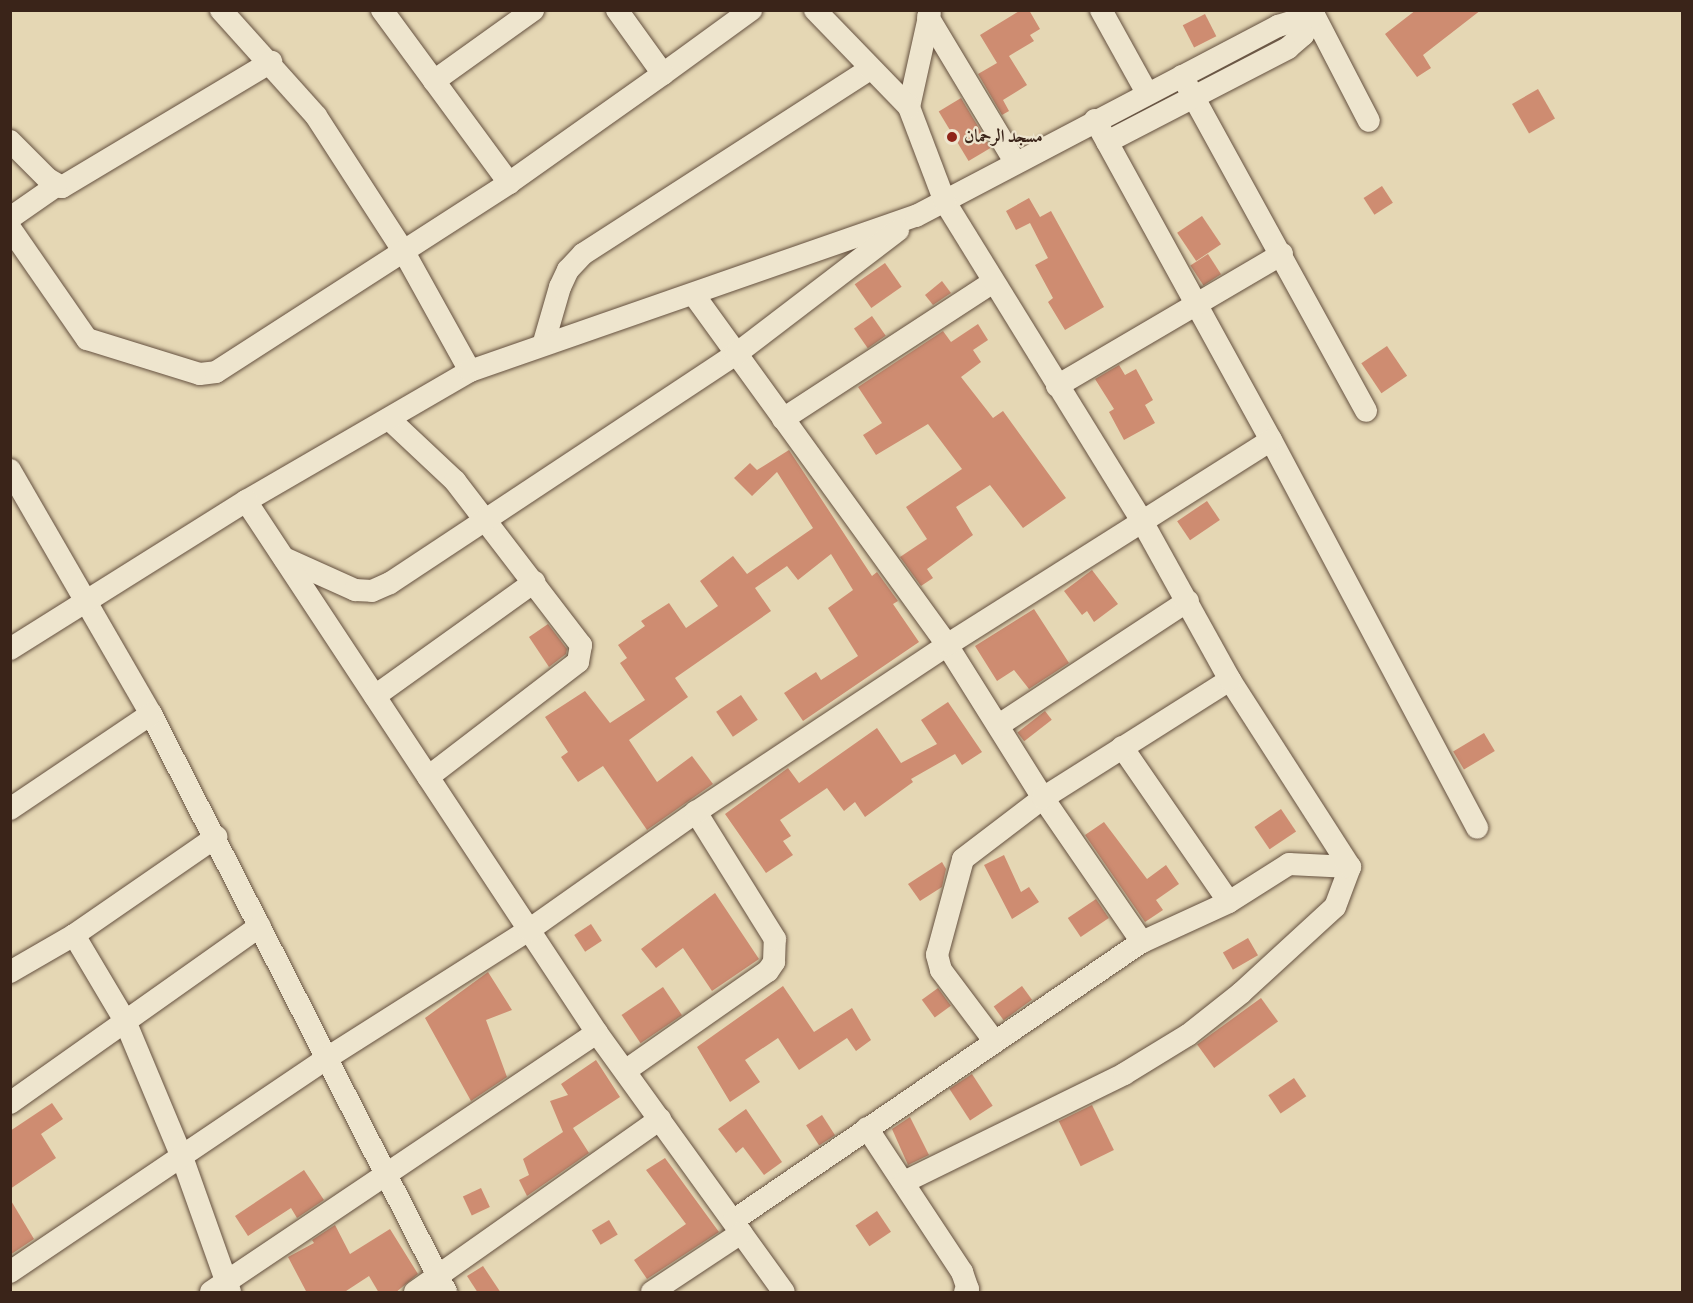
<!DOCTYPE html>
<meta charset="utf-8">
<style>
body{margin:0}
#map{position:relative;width:1693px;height:1303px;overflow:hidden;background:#e5d7b4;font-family:"Libre Bodoni",Amiri,serif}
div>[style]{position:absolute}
.building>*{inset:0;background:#ce8c71;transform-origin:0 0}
.roads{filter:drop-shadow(0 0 2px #655140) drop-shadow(0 0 2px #655140)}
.minor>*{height:22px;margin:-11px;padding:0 11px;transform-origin:11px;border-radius:11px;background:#eee5ce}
.dots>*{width:16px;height:16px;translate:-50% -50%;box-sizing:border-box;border:3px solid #eee5ce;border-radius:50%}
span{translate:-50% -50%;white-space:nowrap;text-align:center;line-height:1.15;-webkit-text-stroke:4.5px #eee5ce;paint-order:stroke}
.poi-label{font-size:18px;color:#3a2419;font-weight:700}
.left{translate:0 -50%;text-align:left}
.frame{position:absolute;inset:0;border:12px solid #3a2419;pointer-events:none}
</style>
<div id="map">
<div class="building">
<div style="clip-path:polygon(1021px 10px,1029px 10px,1040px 29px,1030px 35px,1034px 41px,1009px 56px,1027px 85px,1003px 100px,1009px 111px,1002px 115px,978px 74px,997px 63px,980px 35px)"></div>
<div style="clip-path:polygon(1416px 10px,1481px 10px,1423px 55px,1431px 68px,1417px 77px,1385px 34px)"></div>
<div style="left:1205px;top:14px;width:25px;height:25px;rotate:63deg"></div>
<div style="left:1538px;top:89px;width:34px;height:30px;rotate:60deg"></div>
<div style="left:961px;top:98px;width:58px;height:26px;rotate:59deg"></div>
<div style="left:1382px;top:186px;width:20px;height:22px;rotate:57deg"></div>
<div style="clip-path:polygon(1029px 198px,1040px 217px,1051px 211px,1104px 307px,1065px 330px,1048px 302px,1053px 298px,1035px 265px,1048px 258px,1030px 223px,1016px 230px,1006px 211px)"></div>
<div style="left:1202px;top:216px;width:34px;height:30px;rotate:56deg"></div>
<div style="left:1208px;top:254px;width:24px;height:21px;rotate:57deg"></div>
<div style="left:885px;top:263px;width:29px;height:37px;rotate:55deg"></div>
<div style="clip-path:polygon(942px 281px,951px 293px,933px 305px,925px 295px)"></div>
<div style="left:872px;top:316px;width:24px;height:22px;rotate:55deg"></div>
<div style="clip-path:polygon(978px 324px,988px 340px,973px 350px,981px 362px,961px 377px,993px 418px,1003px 411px,1066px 498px,1023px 528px,990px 485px,956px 507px,973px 535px,927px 569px,933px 578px,921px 586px,900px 557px,927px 539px,906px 507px,962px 469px,928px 424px,876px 455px,863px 435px,882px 423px,858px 387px,943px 331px,951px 342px)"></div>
<div style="left:1387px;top:346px;width:36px;height:31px;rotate:56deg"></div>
<div style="clip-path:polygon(1119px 365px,1125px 375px,1136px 369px,1153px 400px,1145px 405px,1155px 423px,1124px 440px,1109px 412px,1114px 409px,1095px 379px)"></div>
<div style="clip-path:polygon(789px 450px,872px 576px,877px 572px,898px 601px,893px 604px,919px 642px,803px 721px,784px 693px,816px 672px,821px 680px,858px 656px,828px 608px,853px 590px,831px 554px,798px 580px,787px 566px,755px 588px,771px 611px,675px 678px,688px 697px,629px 740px,657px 782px,692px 756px,713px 784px,647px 830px,603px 766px,578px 782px,561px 757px,568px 752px,545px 717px,585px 691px,610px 723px,645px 700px,620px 663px,627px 658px,618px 645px,645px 626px,641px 621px,669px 603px,686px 628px,718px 606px,700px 581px,733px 556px,747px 574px,813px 528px,777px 472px,752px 496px,734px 478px,750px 463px,757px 470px)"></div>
<div style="left:1207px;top:501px;width:23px;height:36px;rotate:56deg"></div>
<div style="clip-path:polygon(1092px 570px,1118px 604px,1094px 622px,1087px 611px,1082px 615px,1064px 591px)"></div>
<div style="clip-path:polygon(1034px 609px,1069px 663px,1029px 689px,1014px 670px,997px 681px,975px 646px)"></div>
<div style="clip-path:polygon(548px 624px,567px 649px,566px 654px,549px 667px,529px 637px)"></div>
<div style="left:741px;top:695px;width:30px;height:30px;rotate:56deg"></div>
<div style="clip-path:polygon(948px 702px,982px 752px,962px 765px,955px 754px,911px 779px,913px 782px,865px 817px,855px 802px,844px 811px,827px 788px,780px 820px,791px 836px,783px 841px,793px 855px,766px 873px,725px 814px,788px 768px,799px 783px,877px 728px,901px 763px,937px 744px,921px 720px)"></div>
<div style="left:1045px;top:711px;width:11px;height:35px;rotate:52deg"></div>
<div style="left:1484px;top:733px;width:21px;height:36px;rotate:59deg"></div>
<div style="left:1281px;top:809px;width:27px;height:32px;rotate:56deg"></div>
<div style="clip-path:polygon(1104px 822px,1147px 879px,1166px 865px,1179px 884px,1156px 900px,1163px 910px,1145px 922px,1085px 835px)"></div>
<div style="clip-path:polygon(1004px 855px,1021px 892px,1029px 887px,1039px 902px,1012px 919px,984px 865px)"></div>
<div style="clip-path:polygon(942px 862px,946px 869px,942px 887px,920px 901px,908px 884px)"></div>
<div style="clip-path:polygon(715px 893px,759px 959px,712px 991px,683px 948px,656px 968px,641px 949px)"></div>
<div style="left:1096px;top:899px;width:23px;height:34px;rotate:56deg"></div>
<div style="left:591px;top:924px;width:20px;height:20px;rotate:57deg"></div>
<div style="left:1248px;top:938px;width:20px;height:29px;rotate:60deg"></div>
<div style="clip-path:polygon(488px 972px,512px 1010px,486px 1020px,507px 1077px,471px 1101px,425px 1018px)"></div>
<div style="clip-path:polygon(783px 986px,814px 1032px,852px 1008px,871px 1040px,856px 1051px,847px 1038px,799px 1070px,778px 1038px,745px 1060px,760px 1082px,730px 1102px,697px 1047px)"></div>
<div style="left:1022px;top:986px;width:17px;height:35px;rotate:54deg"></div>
<div style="left:663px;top:987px;width:34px;height:50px;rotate:56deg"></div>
<div style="left:938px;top:988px;width:22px;height:20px;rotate:54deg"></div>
<div style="left:1261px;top:998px;width:29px;height:79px;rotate:54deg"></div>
<div style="clip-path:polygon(596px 1060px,620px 1097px,573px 1128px,589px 1153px,527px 1196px,519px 1180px,529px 1175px,523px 1159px,563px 1132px,550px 1101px,568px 1095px,561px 1084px)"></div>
<div style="left:972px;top:1074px;width:38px;height:27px;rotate:57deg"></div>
<div style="left:1294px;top:1078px;width:22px;height:31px;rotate:56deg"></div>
<div style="clip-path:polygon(52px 1103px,63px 1119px,41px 1134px,56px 1158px,10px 1189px,10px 1131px)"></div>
<div style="left:1092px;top:1105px;width:50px;height:37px;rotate:64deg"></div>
<div style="clip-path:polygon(746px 1109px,782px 1162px,764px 1175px,743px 1147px,736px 1153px,718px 1129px)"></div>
<div style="left:822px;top:1115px;width:24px;height:19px;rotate:57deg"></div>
<div style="clip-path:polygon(910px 1117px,929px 1155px,908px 1165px,892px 1129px)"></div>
<div style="clip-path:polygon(665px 1158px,719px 1232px,647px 1279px,634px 1260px,686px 1224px,646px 1170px)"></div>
<div style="clip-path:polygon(304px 1170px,324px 1200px,297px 1218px,291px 1208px,248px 1236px,235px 1216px)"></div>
<div style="left:481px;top:1188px;width:21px;height:20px;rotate:65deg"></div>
<div style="clip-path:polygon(10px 1199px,34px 1239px,10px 1255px)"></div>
<div style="left:877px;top:1211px;width:25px;height:26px;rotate:56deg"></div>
<div style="left:609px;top:1220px;width:17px;height:20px;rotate:59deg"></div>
<div style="clip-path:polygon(335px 1225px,350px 1254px,390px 1229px,418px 1274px,395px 1293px,379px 1293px,369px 1276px,343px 1293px,307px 1293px,288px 1257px,314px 1243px,312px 1240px)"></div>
<div style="clip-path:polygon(483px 1266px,501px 1293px,478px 1293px,467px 1276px)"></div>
</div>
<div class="roads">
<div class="minor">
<div style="left:221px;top:10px;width:142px;rotate:48.1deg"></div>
<div style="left:316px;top:116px;width:162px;rotate:57.1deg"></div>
<div style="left:404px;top:252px;width:136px;rotate:61deg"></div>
<div style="left:382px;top:10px;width:215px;rotate:53.7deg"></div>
<div style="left:1101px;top:10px;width:95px;rotate:61deg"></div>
<div style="left:1314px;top:15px;width:119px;rotate:62.6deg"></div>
<div style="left:928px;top:17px;width:169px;rotate:59deg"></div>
<div style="left:663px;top:74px;width:109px;rotate:-36deg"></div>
<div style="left:1182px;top:76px;width:382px;rotate:61.2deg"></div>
<div style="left:434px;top:81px;width:122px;rotate:-35.6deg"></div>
<div style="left:909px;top:107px;width:97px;rotate:-77.5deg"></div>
<div style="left:1095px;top:120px;width:365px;rotate:61.2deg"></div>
<div style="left:1271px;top:440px;width:439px;rotate:62deg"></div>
<div style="left:10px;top:141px;width:54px;rotate:45deg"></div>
<div style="left:48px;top:179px;width:16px;rotate:30deg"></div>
<div style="left:62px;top:187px;width:244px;rotate:-30.9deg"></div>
<div style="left:1107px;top:142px;width:204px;rotate:-27.4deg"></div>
<div style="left:1288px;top:48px;width:20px;rotate:-41deg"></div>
<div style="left:1303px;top:35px;width:23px;rotate:-61deg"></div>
<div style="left:10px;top:218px;width:56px;rotate:-34.8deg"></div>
<div style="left:10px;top:228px;width:135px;rotate:55.3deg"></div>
<div style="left:87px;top:339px;width:118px;rotate:17.2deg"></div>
<div style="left:200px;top:374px;width:16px;rotate:-7deg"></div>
<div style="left:216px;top:372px;width:349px;rotate:-32.8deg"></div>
<div style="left:509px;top:183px;width:189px;rotate:-35.3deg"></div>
<div style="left:663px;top:74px;width:79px;rotate:-125.7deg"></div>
<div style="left:694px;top:295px;width:432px;rotate:54.1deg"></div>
<div style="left:947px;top:645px;width:181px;rotate:57.9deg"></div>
<div style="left:1043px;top:798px;width:175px;rotate:55.5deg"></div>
<div style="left:544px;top:342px;width:57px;rotate:-73.8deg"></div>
<div style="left:560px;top:287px;width:19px;rotate:-65deg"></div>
<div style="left:568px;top:270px;width:22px;rotate:-47deg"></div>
<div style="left:583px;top:254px;width:341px;rotate:-32.8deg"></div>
<div style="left:1057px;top:386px;width:261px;rotate:-30.4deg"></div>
<div style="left:389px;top:419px;width:91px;rotate:43.2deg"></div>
<div style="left:455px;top:481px;width:207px;rotate:52.5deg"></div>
<div style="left:581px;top:645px;width:17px;rotate:100deg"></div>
<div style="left:578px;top:662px;width:189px;rotate:142.5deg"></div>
<div style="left:783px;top:419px;width:249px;rotate:-33.1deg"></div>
<div style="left:10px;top:470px;width:282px;rotate:60deg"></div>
<div style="left:151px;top:714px;width:649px;rotate:62.96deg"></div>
<div style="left:246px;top:501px;width:259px;rotate:-30.1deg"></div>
<div style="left:470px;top:371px;width:472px;rotate:-19.2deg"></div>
<div style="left:916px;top:216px;width:409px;rotate:-27.7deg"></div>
<div style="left:1278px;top:26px;width:38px;rotate:-17deg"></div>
<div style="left:284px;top:558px;width:78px;rotate:24.3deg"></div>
<div style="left:355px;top:590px;width:17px;rotate:3deg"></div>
<div style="left:372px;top:591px;width:20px;rotate:-24deg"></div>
<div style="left:390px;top:583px;width:415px;rotate:-33.5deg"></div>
<div style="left:736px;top:354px;width:204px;rotate:-37.4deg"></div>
<div style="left:10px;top:649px;width:279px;rotate:-32.1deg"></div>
<div style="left:246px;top:501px;width:637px;rotate:56.58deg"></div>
<div style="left:597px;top:1033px;width:319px;rotate:54.2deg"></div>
<div style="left:375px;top:696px;width:196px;rotate:-35.6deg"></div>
<div style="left:999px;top:725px;width:226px;rotate:-33.3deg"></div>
<div style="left:1122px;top:747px;width:188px;rotate:55.4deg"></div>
<div style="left:10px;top:809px;width:170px;rotate:-34deg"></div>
<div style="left:74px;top:935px;width:100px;rotate:59.3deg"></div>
<div style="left:125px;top:1021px;width:147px;rotate:67.3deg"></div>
<div style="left:182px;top:1157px;width:143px;rotate:70.4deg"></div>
<div style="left:10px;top:972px;width:74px;rotate:-30deg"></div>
<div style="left:74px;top:935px;width:173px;rotate:-34.6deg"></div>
<div style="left:995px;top:1042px;width:90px;rotate:-126.9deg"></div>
<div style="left:941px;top:970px;width:16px;rotate:-105deg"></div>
<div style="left:937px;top:955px;width:99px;rotate:-74.8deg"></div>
<div style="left:963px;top:859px;width:101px;rotate:-37.3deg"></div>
<div style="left:1043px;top:798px;width:221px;rotate:-32.3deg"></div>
<div style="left:625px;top:1071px;width:174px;rotate:-35deg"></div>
<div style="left:768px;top:971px;width:11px;rotate:-56deg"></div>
<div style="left:774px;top:962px;width:23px;rotate:-88deg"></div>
<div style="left:775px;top:939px;width:150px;rotate:-121.9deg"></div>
<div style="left:10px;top:1103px;width:306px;rotate:-35.3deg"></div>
<div style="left:867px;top:1128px;width:173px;rotate:56.6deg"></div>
<div style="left:962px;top:1272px;width:18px;rotate:71deg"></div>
<div style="left:968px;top:1289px;width:4px;rotate:135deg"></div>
<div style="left:904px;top:1182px;width:245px;rotate:-26.1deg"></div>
<div style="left:1124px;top:1074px;width:75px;rotate:-31.4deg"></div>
<div style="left:1188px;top:1035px;width:68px;rotate:-38.4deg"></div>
<div style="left:1241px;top:993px;width:127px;rotate:-42.5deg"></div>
<div style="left:1335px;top:907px;width:43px;rotate:-69.4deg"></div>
<div style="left:734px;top:1220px;width:494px;rotate:-34.3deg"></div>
<div style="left:1142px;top:942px;width:96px;rotate:-24.7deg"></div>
<div style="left:1229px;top:902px;width:71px;rotate:-32.3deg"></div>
<div style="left:1289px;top:864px;width:61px;rotate:2.8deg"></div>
<div style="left:1350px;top:867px;width:222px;rotate:-122.7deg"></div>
<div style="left:1230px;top:680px;width:182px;rotate:-119deg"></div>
<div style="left:1142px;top:521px;width:375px;rotate:-121.7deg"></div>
<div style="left:945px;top:202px;width:102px;rotate:-110.8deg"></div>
<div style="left:909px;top:107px;width:135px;rotate:-134.1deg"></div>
<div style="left:10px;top:1272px;width:382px;rotate:-34deg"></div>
<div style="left:327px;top:1058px;width:239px;rotate:-32.4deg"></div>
<div style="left:529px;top:930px;width:204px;rotate:-35.2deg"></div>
<div style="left:696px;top:812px;width:301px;rotate:-33.6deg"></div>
<div style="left:947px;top:645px;width:383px;rotate:-32.3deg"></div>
<div style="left:211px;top:1292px;width:465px;rotate:-33.9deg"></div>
<div style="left:415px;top:1292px;width:300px;rotate:-35.2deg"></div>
<div style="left:652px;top:1292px;width:107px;rotate:-33.5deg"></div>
</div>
</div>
<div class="dots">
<div style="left:952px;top:137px;background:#8f2418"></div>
</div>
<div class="poi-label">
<span class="left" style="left:964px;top:137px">مسجد الرحمان</span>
</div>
<div class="frame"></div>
</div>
